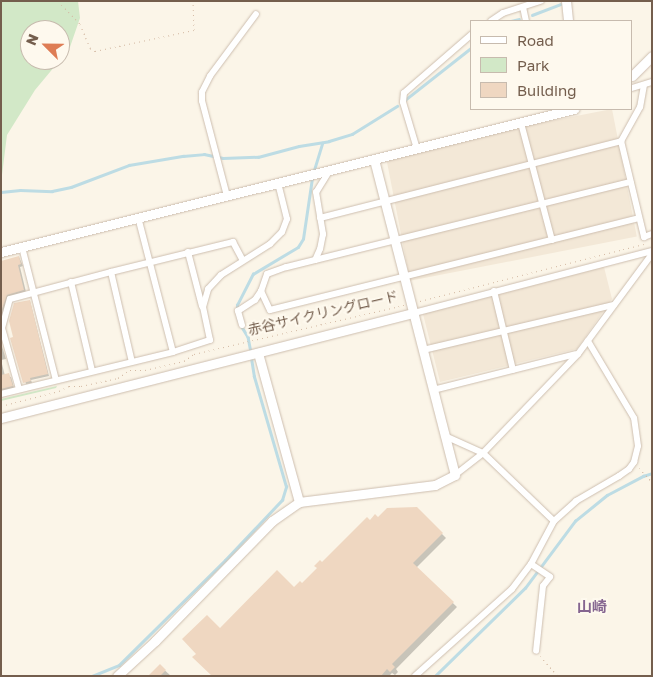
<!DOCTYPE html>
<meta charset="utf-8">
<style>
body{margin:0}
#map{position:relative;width:653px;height:677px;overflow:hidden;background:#fbf5e8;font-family:"Golos Text","Noto Sans JP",sans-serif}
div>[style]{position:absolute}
.residential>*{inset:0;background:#f3e8d7;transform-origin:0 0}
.green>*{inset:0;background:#d2e8c7}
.shadow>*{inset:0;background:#0003}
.stream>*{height:2.5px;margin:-1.25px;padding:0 1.25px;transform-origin:1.25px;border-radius:1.25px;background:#bddce4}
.building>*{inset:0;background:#efd7c1}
.path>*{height:1px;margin-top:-0.5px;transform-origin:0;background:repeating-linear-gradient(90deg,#d4baa4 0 1px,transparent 0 5px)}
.roads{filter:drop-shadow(0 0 1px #cdbeaf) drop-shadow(0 0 1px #cdbeaf)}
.street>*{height:6px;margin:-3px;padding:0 3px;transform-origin:3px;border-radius:3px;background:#fff}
.secondary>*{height:9px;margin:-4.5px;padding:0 4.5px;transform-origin:4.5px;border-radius:4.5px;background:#fff}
span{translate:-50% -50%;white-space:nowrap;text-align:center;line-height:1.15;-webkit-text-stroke:4px #fef9ee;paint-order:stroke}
.street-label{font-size:14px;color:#745e4d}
.neighbourhood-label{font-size:15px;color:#856590;font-weight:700}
.frame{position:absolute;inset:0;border:2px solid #745e4d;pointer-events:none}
.legend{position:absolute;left:470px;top:20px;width:162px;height:90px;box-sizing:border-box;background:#fef9ee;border:1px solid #c7bbae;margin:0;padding:6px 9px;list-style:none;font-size:15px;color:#745e4d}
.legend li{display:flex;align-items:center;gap:10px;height:25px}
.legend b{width:25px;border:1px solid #c7bbae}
.north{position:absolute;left:20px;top:20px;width:50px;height:50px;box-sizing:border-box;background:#fef9ee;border:1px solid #c7bbae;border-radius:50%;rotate:293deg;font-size:14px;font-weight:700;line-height:20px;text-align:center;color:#745e4d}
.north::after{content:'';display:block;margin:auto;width:18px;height:22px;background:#de7d55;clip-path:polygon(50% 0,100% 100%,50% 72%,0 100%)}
</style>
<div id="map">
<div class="residential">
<div style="left:612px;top:109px;width:130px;height:231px;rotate:79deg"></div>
<div style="clip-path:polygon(604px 267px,612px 299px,577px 349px,440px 382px,423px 314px)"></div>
</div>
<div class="green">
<div style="clip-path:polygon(1px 1px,78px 1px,80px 18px,70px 47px,60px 60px,60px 30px,30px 30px,30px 60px,60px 60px,35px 90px,7px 135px,1px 183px)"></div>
<div style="clip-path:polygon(57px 386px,56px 388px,1px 401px,1px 399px)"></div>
</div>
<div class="shadow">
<div style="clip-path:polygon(19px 257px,23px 266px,20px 267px,26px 292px,8px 298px,1px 321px,1px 263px)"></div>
<div style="clip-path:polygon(30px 301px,49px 376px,31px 380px,32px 383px,26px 384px,15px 338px)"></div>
<div style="clip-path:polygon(1px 343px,6px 359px,1px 360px,5px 376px,11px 377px,14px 388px,1px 392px)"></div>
<div style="clip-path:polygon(416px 508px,446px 538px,416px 568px,457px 607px,396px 669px,398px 672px,395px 675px,392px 673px,389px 676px,213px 676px,221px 630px,302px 585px,370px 522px)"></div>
<div style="clip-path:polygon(160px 666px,171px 676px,150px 676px)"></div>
</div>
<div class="stream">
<div style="left:532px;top:15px;width:30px;rotate:-21deg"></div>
<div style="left:511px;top:21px;width:8px;rotate:-14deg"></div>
<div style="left:405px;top:100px;width:85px;rotate:-38.3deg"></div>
<div style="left:314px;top:170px;width:28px;rotate:-73deg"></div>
<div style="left:1px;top:192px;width:19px;rotate:-6deg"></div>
<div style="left:20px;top:190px;width:32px;rotate:2deg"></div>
<div style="left:52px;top:191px;width:19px;rotate:-12deg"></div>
<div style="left:71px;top:187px;width:62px;rotate:-20.8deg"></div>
<div style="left:129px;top:165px;width:55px;rotate:-9.5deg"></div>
<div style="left:183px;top:156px;width:21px;rotate:-5deg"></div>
<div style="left:204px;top:154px;width:19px;rotate:12deg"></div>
<div style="left:223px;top:158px;width:35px;rotate:-2deg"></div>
<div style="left:258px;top:157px;width:42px;rotate:-15deg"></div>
<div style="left:299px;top:146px;width:30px;rotate:-9deg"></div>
<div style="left:329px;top:141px;width:24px;rotate:-17deg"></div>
<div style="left:352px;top:134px;width:53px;rotate:-31.9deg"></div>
<div style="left:238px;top:320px;width:15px;rotate:-94deg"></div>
<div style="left:237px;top:305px;width:35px;rotate:-63deg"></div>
<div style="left:253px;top:274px;width:52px;rotate:-31deg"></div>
<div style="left:298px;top:247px;width:9px;rotate:-58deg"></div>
<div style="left:303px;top:239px;width:62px;rotate:-81.6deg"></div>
<div style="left:242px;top:327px;width:12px;rotate:59deg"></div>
<div style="left:248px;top:337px;width:15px;rotate:79deg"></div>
<div style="left:92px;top:676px;width:29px;rotate:-22deg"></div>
<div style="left:119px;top:665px;width:149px;rotate:-44.7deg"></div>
<div style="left:225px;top:560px;width:83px;rotate:-46.5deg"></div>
<div style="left:282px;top:500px;width:14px;rotate:-73deg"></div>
<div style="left:286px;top:487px;width:115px;rotate:-106.2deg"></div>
<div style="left:254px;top:377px;width:20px;rotate:-99deg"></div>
<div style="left:435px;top:676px;width:126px;rotate:-44.4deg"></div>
<div style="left:525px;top:588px;width:84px;rotate:-53.3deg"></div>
<div style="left:575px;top:521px;width:41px;rotate:-39.1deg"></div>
<div style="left:607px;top:495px;width:41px;rotate:-27.8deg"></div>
<div style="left:643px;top:476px;width:9px;rotate:-18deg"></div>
</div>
<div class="building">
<div style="clip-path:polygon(19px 256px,21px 264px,18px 265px,24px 290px,7px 295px,1px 312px,1px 261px)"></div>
<div style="clip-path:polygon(30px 300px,48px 374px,30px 378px,31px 381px,23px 383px,10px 338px,13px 337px,9px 321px,14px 303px)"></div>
<div style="clip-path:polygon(9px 373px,13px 386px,1px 389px,1px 375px)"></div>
<div style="clip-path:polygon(417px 507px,443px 533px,413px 563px,454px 602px,392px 664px,395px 667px,390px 672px,387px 669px,381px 676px,212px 676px,192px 657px,196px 654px,182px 639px,207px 615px,220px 628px,277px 570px,294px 587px,300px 581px,302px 583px,317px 568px,314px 566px,320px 560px,322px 562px,367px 517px,370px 520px,375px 514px,378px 517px,387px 508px)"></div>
<div style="clip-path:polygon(160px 664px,166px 670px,160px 676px,148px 676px)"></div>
</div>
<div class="path">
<div style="left:58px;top:1px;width:32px;rotate:46deg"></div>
<div style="left:80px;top:24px;width:26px;rotate:67deg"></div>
<div style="left:90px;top:48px;width:6px;rotate:31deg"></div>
<div style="left:95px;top:51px;width:101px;rotate:-12deg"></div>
<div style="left:194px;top:30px;width:29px;rotate:-92deg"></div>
<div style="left:420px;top:301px;width:231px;rotate:-14.3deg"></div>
<div style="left:1px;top:406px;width:60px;rotate:-14.5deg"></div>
<div style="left:59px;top:391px;width:11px;rotate:-27deg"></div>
<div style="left:69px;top:386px;width:12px"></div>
<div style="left:81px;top:386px;width:38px;rotate:-12deg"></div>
<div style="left:118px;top:378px;width:14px;rotate:-34deg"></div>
<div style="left:130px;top:370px;width:15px"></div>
<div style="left:145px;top:370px;width:40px;rotate:-13deg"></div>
<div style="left:184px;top:361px;width:12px;rotate:-35deg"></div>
<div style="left:194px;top:354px;width:216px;rotate:-13.1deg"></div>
<div style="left:639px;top:468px;width:19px;rotate:47deg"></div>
<div style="left:540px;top:656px;width:27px;rotate:48deg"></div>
</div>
<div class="roads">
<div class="street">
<div style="left:523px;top:7px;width:14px;rotate:78deg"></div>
<div style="left:491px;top:21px;width:14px;rotate:-34deg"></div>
<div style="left:503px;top:13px;width:40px;rotate:-18deg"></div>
<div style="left:644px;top:85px;width:22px;rotate:100deg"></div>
<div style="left:640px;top:107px;width:39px;rotate:119deg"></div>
<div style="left:621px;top:141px;width:99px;rotate:76.5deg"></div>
<div style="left:644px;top:237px;width:9px;rotate:-21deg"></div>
<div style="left:632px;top:88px;width:21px;rotate:-17deg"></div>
<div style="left:521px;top:123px;width:121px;rotate:75.2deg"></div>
<div style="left:417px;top:149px;width:49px;rotate:-106.6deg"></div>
<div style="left:403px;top:102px;width:9px;rotate:-84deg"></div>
<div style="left:404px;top:93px;width:90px;rotate:-40.9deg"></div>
<div style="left:330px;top:170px;width:26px;rotate:122deg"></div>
<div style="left:316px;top:192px;width:43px;rotate:80.5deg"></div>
<div style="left:323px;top:234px;width:15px;rotate:101deg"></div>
<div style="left:320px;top:249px;width:12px;rotate:114deg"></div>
<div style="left:315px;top:260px;width:30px;rotate:166deg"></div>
<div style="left:286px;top:267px;width:20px;rotate:160deg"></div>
<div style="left:267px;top:274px;width:18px;rotate:109deg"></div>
<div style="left:261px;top:291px;width:21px;rotate:65deg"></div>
<div style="left:270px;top:310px;width:380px;rotate:-14deg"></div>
<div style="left:227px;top:196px;width:98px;rotate:-104.7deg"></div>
<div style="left:202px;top:101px;width:9px;rotate:-90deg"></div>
<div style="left:202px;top:92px;width:18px;rotate:-63deg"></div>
<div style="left:210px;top:76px;width:77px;rotate:-53.4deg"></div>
<div style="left:138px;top:217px;width:139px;rotate:75.5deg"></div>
<div style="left:320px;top:218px;width:311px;rotate:-14.3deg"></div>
<div style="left:22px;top:247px;width:137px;rotate:75.7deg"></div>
<div style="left:188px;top:252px;width:56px;rotate:75.5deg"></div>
<div style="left:315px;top:260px;width:325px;rotate:-13.9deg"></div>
<div style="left:111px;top:272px;width:92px;rotate:76.9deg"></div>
<div style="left:71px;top:282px;width:91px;rotate:76.7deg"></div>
<div style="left:494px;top:291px;width:81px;rotate:76.5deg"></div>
<div style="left:414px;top:313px;width:246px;rotate:-14.6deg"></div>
<div style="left:242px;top:325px;width:15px;rotate:-106deg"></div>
<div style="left:238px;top:311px;width:20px;rotate:-33deg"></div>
<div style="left:255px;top:300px;width:11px;rotate:-56deg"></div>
<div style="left:423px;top:350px;width:196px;rotate:-13.3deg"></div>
<div style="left:19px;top:389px;width:63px;rotate:-105.6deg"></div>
<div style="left:2px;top:328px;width:30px;rotate:-75deg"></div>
<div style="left:10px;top:299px;width:105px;rotate:-15deg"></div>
<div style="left:111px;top:272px;width:126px;rotate:-13.8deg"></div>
<div style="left:233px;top:242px;width:19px;rotate:62deg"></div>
<div style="left:433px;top:390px;width:147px;rotate:-14.1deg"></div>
<div style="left:1px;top:394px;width:177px;rotate:-13.7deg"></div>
<div style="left:173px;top:352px;width:39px;rotate:-18deg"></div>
<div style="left:210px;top:340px;width:34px;rotate:-102deg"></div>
<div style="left:203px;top:307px;width:19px;rotate:-74deg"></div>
<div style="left:208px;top:289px;width:19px;rotate:-47deg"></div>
<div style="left:221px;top:275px;width:58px;rotate:-32.3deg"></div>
<div style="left:270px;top:244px;width:17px;rotate:-45deg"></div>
<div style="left:282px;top:232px;width:14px;rotate:-69deg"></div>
<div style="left:287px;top:219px;width:37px;rotate:-104deg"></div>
<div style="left:445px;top:436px;width:42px;rotate:24.1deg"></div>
<div style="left:483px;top:453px;width:98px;rotate:43.8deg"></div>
<div style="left:455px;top:475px;width:36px;rotate:-38deg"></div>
<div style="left:483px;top:453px;width:137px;rotate:-46.2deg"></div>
<div style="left:578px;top:354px;width:124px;rotate:-53.5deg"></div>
<div style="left:531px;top:564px;width:23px;rotate:34deg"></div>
<div style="left:550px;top:577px;width:11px;rotate:128deg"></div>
<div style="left:543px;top:586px;width:65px;rotate:96.1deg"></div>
<div style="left:415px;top:676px;width:130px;rotate:-41.9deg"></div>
<div style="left:512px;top:589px;width:31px;rotate:-53deg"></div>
<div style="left:531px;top:564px;width:49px;rotate:-61.9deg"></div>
<div style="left:554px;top:521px;width:30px;rotate:-42deg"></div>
<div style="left:576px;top:501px;width:50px;rotate:-30.2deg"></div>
<div style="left:619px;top:476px;width:12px;rotate:-35deg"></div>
<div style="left:629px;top:469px;width:9px;rotate:-54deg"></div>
<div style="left:634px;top:462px;width:16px;rotate:-76deg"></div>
<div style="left:638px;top:446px;width:28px;rotate:-98deg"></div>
<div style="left:634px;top:418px;width:90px;rotate:-120.9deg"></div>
</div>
<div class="secondary">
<div style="left:566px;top:1px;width:20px;rotate:84deg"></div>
<div style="left:632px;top:76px;width:28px;rotate:-45deg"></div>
<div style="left:1px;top:252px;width:591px;rotate:-14.01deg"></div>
<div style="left:258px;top:353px;width:155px;rotate:74.6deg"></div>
<div style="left:1px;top:418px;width:426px;rotate:-14.3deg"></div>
<div style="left:117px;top:676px;width:52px;rotate:-42.6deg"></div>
<div style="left:155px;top:641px;width:168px;rotate:-45.7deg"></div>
<div style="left:272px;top:521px;width:33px;rotate:-35deg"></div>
<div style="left:299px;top:502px;width:137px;rotate:-7.1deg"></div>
<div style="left:435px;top:485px;width:22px;rotate:-27deg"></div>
<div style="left:455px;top:475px;width:326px;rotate:-104.4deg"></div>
</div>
</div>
<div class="street-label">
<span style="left:323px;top:313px;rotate:-13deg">赤谷サイクリングロード</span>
</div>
<div class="neighbourhood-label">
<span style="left:592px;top:607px">山崎</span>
</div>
<div class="frame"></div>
<ul class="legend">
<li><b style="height:6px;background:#fff"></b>Road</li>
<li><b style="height:14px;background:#d2e8c7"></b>Park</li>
<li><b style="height:14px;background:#efd7c1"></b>Building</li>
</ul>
<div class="north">N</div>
</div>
